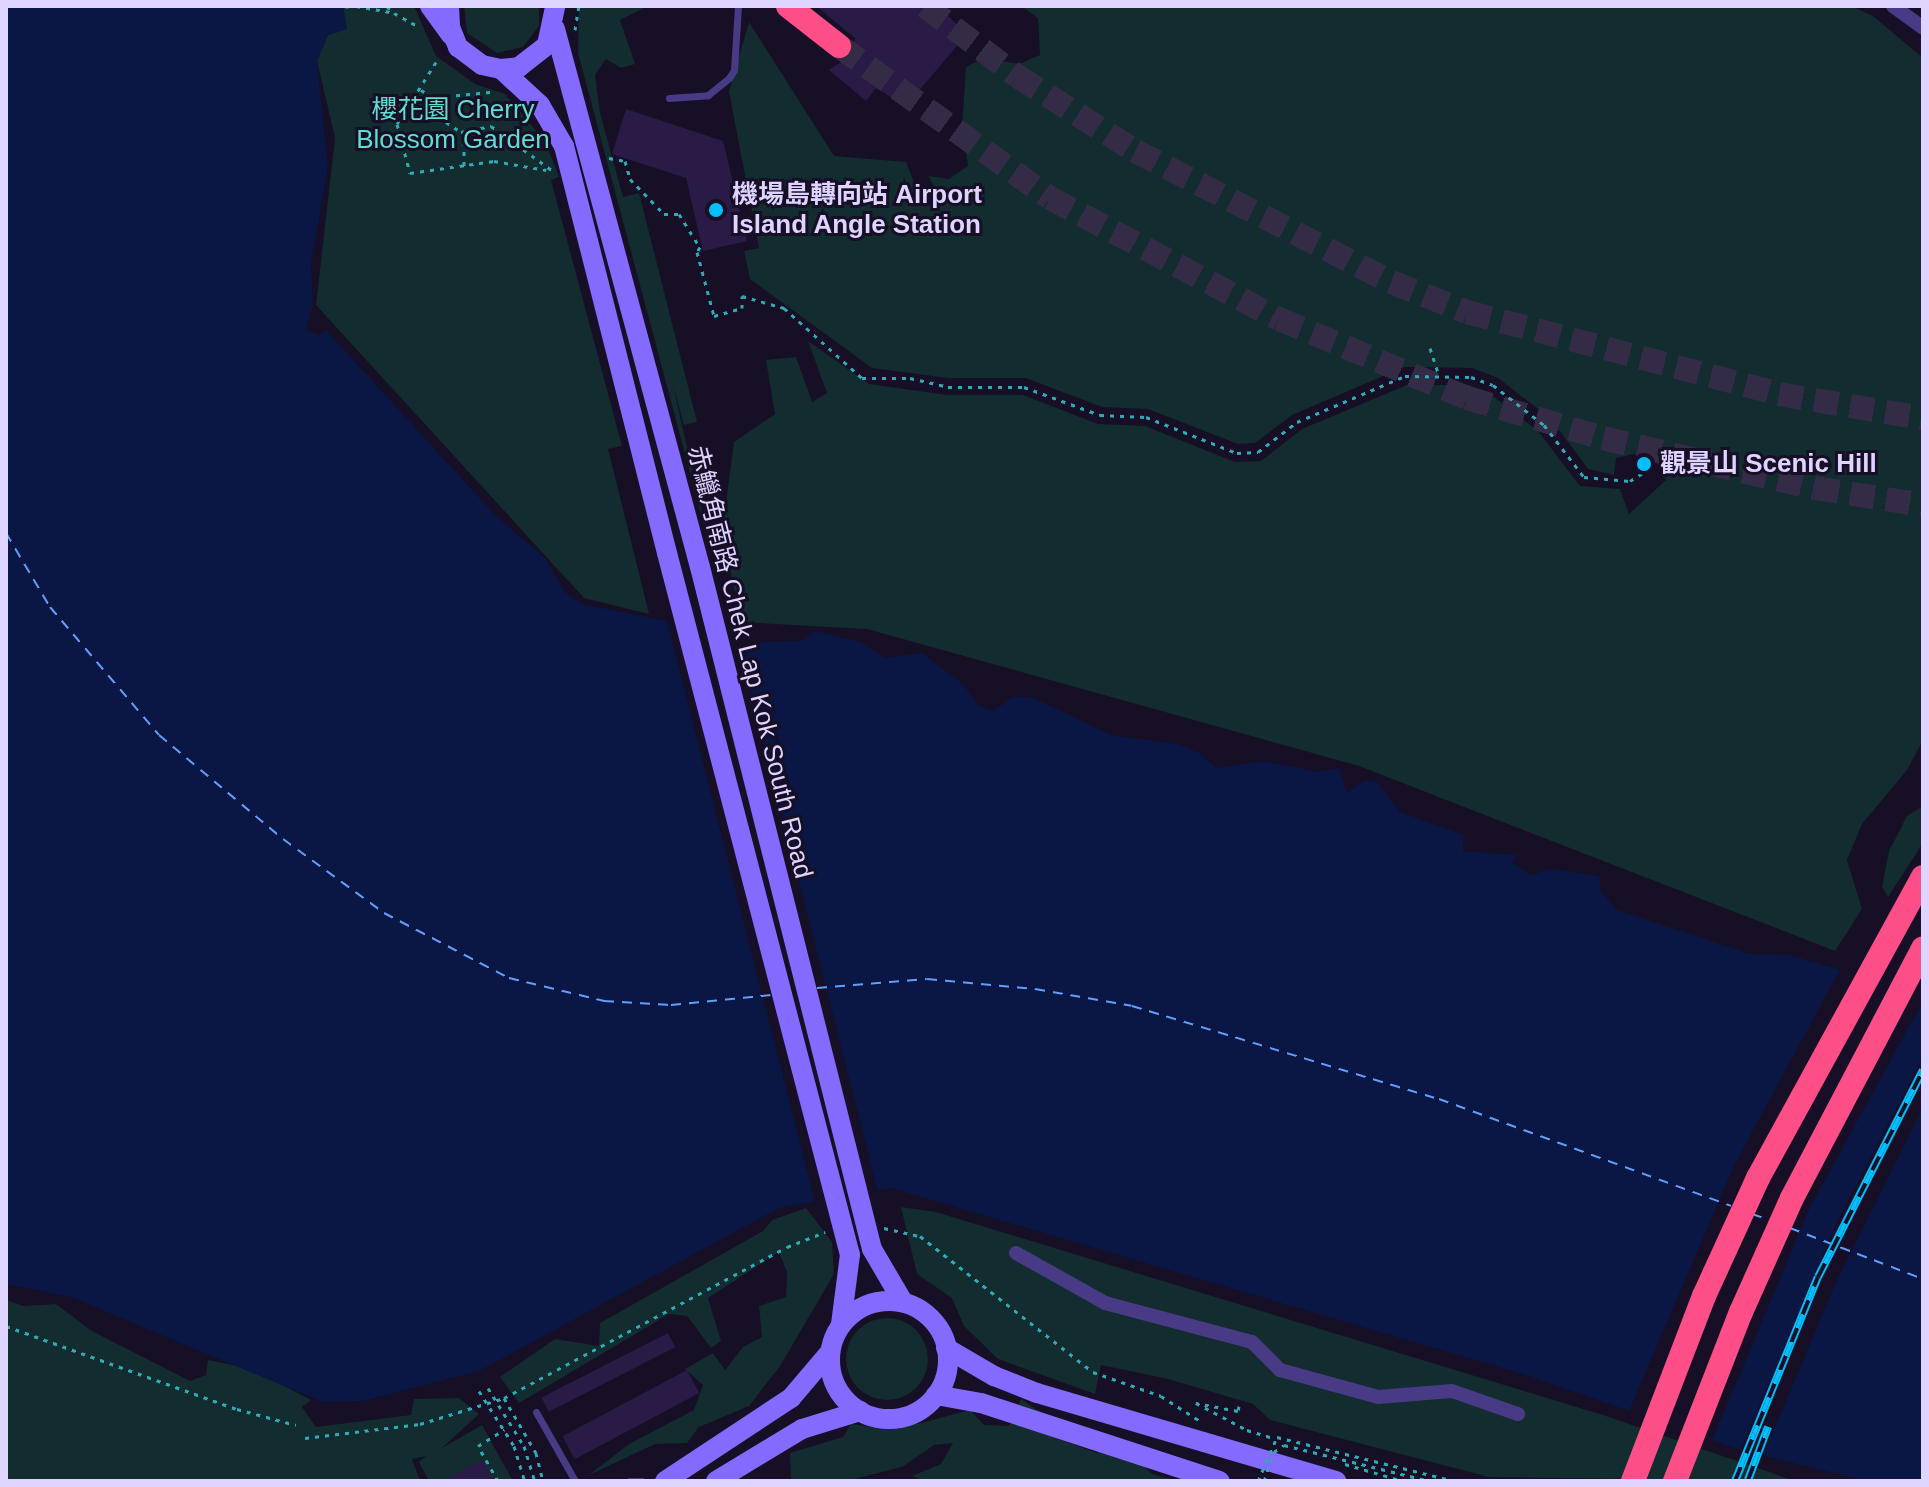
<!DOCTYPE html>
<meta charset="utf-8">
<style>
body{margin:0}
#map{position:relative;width:1929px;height:1487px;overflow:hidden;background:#160f25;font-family:Arial,"Noto Sans TC",sans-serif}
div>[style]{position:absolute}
.green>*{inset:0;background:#122c2f}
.round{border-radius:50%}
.water>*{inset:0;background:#0a1643}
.pier>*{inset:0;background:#160f25}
.ferry>*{height:2px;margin-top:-1px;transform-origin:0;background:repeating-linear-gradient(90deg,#619efe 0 10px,transparent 0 18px)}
.building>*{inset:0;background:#2a1b46;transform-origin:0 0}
.highway-tunnel>*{height:24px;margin-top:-12px;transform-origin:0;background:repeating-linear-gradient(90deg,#342c46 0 24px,transparent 0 36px)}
.path>*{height:3px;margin-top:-1.5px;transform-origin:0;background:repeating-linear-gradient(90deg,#2fabb7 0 4px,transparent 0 10px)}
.lane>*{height:7px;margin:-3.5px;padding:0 3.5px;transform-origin:3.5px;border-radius:3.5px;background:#483a84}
.street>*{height:14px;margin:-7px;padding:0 7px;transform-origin:7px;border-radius:7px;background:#483a84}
.secondary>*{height:20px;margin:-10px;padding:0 10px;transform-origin:10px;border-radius:10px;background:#846aff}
.secondary>.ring{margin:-10px;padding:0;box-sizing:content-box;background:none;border:20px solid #846aff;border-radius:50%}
.highway>*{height:24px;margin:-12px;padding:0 12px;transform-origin:12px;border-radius:12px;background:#fe4e88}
.rail>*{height:8px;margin-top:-4px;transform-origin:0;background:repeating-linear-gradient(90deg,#160f25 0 15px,#01befd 0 30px);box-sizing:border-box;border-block:2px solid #01befd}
.path-bridge>*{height:3px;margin-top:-1.5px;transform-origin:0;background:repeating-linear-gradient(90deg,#2fabb7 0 4px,transparent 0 10px)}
.secondary-bridge>*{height:20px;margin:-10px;padding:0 10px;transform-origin:10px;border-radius:10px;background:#846aff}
.dots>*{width:22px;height:22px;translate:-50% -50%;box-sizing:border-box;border:4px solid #160f25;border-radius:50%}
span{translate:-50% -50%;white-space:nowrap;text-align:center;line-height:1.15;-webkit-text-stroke:6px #160f25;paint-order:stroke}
.park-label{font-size:26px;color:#5edfd2}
.poi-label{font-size:26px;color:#dfd3ff;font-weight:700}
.left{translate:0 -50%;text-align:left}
.street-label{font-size:26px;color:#dfd3ff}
.frame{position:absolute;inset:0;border:8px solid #dfd3ff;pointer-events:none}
</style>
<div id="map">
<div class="green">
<div style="clip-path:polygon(343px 6px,414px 6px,436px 56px,475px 84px,505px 94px,545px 141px,559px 177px,551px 180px,622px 446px,608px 449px,649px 614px,584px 598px,316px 305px,335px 138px,317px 61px,328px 35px,347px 29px)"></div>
<div style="clip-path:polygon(464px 6px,539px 6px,539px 26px,523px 47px,497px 53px,467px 33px)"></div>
<div style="clip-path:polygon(579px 6px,648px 6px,620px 20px,635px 64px,621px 68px,606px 59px,595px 75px,600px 113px,623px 197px,639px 193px,697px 422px,684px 425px,673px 386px,711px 551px,578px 53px)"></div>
<div style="clip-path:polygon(1021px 6px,1851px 6px,1873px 16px,1923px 58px,1923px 740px,1907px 770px,1862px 824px,1847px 860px,1862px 909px,1835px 951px,1359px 766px,867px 629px,741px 622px,722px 532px,734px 442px,775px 414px,766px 360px,796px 357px,812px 402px,827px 393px,808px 341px,869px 384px,947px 395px,1023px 395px,1098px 424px,1145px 426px,1235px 462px,1261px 461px,1302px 429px,1407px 385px,1469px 385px,1489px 393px,1538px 431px,1580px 486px,1620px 489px,1629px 514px,1666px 480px,1656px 461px,1638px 453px,1616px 458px,1614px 475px,1588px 469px,1551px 419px,1498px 378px,1472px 368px,1404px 367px,1292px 415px,1255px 443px,1238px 444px,1148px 409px,1102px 407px,1026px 378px,948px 378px,872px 368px,750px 279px,744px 251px,759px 248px,729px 92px,749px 22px,834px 156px,906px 162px,923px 205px,941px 205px,929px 176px,949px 179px,968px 166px,962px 125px,966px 67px,983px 58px,1019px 64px,1040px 55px,1038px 18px)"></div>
<div style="clip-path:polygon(1923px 806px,1923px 843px,1888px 897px,1882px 887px,1889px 851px,1907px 816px)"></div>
<div style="clip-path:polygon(901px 1207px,936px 1212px,1603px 1415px,1795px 1481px,1489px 1477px,1270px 1420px,1253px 1404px,1168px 1379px,1101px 1365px,1095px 1394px,998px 1359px,964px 1326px,952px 1298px,917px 1274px)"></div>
<div style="clip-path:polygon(806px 1208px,832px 1242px,834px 1274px,780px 1366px,749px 1406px,699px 1427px,687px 1443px,655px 1444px,589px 1475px,629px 1444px,694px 1410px,703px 1385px,685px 1369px,713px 1353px,725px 1370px,743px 1347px,762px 1337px,759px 1306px,786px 1297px,787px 1272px,779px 1252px,708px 1298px,721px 1341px,711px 1348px,687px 1316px,669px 1314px,519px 1403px,500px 1377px,555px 1339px,599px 1346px,600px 1323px,763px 1231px,772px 1220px)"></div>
<div style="clip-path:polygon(6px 1300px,23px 1306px,56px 1304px,92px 1331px,190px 1381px,206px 1375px,208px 1360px,252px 1369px,311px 1400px,302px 1407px,316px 1427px,411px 1415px,414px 1399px,459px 1398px,479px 1414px,442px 1448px,482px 1425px,513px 1481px,429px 1481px,419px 1462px,426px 1456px,412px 1459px,420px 1481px,6px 1481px)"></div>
<div class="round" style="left:846px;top:1318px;width:82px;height:82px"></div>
<div style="clip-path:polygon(1021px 1399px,1043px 1414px,1055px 1438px,1097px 1453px,1121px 1443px,1152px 1474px,1178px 1481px,924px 1481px,912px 1476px,941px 1464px,953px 1443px,934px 1445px,902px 1467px,846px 1481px,791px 1481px,790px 1453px,843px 1437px,851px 1424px,879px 1428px,921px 1423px,970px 1410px,984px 1425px,1009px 1426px)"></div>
</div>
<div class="water">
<div style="clip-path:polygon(6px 6px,343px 6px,347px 29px,328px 35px,317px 61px,328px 167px,311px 264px,313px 305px,306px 330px,319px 335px,326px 330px,497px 517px,545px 558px,565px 592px,582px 604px,667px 621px,736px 663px,760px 642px,802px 641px,815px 631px,860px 642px,886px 658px,922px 653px,963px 684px,978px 705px,993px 711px,1013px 697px,1032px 697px,1111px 735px,1178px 744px,1200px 753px,1216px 768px,1265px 761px,1319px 772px,1339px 768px,1347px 793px,1365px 780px,1377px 782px,1400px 812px,1464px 835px,1463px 851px,1518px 855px,1512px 863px,1531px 875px,1551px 869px,1599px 876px,1601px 891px,1617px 910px,1750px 954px,1790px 955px,1923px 994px,1923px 1481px,1866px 1481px,1741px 1450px,1529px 1376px,891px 1188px,779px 1208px,479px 1371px,364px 1401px,322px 1402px,71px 1297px,6px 1284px)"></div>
</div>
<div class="pier">
<div style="clip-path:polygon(666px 617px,736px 658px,741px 653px,878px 1192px,815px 1202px)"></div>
<div style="clip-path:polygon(1842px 966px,1923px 990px,1923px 1001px,1810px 1207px,1710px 1445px,1627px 1416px,1734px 1166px)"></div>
<div style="clip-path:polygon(1923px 1057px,1923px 1107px,1836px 1282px,1762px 1458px,1739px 1454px,1835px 1226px)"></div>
</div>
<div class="ferry">
<div style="left:6px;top:533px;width:86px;rotate:59.3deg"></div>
<div style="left:50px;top:607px;width:168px;rotate:49.6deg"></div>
<div style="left:159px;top:735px;width:162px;rotate:40deg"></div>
<div style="left:283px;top:839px;width:125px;rotate:36.2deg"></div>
<div style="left:384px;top:913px;width:141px;rotate:27.5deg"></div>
<div style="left:509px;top:978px;width:98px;rotate:13.6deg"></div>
<div style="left:604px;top:1001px;width:67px;rotate:3.4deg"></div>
<div style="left:671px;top:1005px;width:100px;rotate:-5.7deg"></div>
<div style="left:817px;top:988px;width:110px;rotate:-4.7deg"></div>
<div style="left:927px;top:979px;width:108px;rotate:5.3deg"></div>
<div style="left:1035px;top:989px;width:98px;rotate:9.9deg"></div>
<div style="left:1132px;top:1006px;width:321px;rotate:16.9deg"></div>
<div style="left:1439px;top:1099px;width:311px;rotate:20.1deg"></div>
<div style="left:1752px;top:1214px;width:18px;rotate:19deg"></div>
<div style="left:1790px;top:1228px;width:142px;rotate:21deg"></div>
</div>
<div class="building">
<div style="clip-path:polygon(816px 6px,948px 6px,944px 12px,967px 34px,906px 106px,876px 88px,866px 101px,829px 70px,850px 56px,855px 38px)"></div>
<div style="clip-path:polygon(626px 109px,723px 141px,747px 241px,703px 251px,686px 178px,612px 154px)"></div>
<div style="left:668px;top:1333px;width:16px;height:142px;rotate:63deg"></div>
<div style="left:687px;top:1370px;width:26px;height:141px;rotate:62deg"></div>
<div style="clip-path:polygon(482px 1459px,494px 1481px,444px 1481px)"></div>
</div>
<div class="highway-tunnel">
<div style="left:925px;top:6px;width:116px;rotate:37.3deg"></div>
<div style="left:1017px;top:76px;width:140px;rotate:32.4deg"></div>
<div style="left:1135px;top:151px;width:288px;rotate:27.1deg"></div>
<div style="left:1391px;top:282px;width:82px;rotate:21.5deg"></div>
<div style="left:1467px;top:312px;width:323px;rotate:14.7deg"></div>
<div style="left:1779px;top:394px;width:146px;rotate:9.5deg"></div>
<div style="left:839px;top:46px;width:260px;rotate:35.8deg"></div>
<div style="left:1050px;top:198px;width:259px;rotate:27.9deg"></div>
<div style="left:1279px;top:319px;width:204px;rotate:22.8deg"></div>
<div style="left:1467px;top:398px;width:142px;rotate:16.4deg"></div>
<div style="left:1603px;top:438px;width:218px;rotate:13.3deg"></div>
<div style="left:1815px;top:488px;width:109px;rotate:8.9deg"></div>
</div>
<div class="path">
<div style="left:347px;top:6px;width:2px;rotate:90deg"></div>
<div style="left:356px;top:6px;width:39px;rotate:10deg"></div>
<div style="left:394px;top:13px;width:26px;rotate:29deg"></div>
<div style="left:387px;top:6px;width:9px;rotate:54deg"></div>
<div style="left:575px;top:30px;width:24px;rotate:-81deg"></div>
<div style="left:436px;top:62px;width:73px;rotate:122.2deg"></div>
<div style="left:397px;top:124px;width:51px;rotate:75.1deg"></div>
<div style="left:410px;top:173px;width:85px;rotate:-8.1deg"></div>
<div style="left:494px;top:161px;width:53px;rotate:9.8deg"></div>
<div style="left:421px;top:90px;width:27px;rotate:31deg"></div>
<div style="left:490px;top:92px;width:42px;rotate:174.6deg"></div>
<div style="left:448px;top:96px;width:26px;rotate:94deg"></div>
<div style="left:446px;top:122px;width:18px;rotate:34deg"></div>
<div style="left:461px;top:132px;width:31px;rotate:-11deg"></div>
<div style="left:491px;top:126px;width:77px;rotate:36deg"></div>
<div style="left:464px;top:131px;width:36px;rotate:90deg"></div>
<div style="left:609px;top:158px;width:16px;rotate:11deg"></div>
<div style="left:625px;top:161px;width:19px;rotate:74deg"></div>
<div style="left:630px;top:179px;width:49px;rotate:45.8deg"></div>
<div style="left:664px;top:214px;width:15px"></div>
<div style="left:679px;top:214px;width:39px;rotate:58deg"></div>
<div style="left:700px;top:247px;width:6px;rotate:121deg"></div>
<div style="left:697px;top:252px;width:66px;rotate:75.1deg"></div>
<div style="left:714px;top:316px;width:29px;rotate:-16deg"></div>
<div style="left:742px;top:308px;width:12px;rotate:-90deg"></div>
<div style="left:742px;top:296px;width:44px;rotate:15.9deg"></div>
<div style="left:784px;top:308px;width:105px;rotate:41.9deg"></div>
<div style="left:862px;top:378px;width:48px"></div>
<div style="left:910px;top:378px;width:39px;rotate:13deg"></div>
<div style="left:948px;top:387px;width:76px"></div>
<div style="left:1024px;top:387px;width:81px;rotate:20.2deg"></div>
<div style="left:1100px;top:415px;width:46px;rotate:2.5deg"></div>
<div style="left:1146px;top:417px;width:98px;rotate:21.6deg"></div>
<div style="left:1237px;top:453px;width:21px;rotate:-3deg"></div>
<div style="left:1258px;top:452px;width:49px;rotate:-37.6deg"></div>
<div style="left:1297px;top:422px;width:117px;rotate:-23.1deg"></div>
<div style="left:1405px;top:376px;width:66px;rotate:0.9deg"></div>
<div style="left:1471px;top:377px;width:23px;rotate:20deg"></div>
<div style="left:1493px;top:385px;width:65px;rotate:38.1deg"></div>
<div style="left:1544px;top:425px;width:66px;rotate:52.4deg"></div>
<div style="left:1584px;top:477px;width:46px;rotate:5deg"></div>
<div style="left:1630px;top:481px;width:26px;rotate:-32deg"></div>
<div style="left:1430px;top:348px;width:29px;rotate:72deg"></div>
<div style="left:884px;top:1228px;width:37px;rotate:13deg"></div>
<div style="left:920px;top:1236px;width:220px;rotate:38.2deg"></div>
<div style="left:1093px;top:1372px;width:72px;rotate:19.4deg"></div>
<div style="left:1161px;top:1396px;width:46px;rotate:32.7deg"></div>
<div style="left:6px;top:1326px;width:245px;rotate:19.8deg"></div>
<div style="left:237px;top:1409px;width:61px;rotate:15.2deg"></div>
<div style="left:488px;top:1388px;width:68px;rotate:58.2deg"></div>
<div style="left:524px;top:1446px;width:37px;rotate:73deg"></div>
<div style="left:479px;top:1391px;width:65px;rotate:57.5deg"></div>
<div style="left:514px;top:1446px;width:37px;rotate:73deg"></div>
<div style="left:504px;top:1398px;width:64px;rotate:59.8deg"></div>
<div style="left:536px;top:1453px;width:29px;rotate:76deg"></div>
<div style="left:1239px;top:1406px;width:5px;rotate:101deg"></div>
<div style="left:1238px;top:1411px;width:43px;rotate:-169.2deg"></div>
<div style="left:1196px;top:1403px;width:58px;rotate:27.9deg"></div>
<div style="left:1247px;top:1430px;width:27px;rotate:17deg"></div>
<div style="left:305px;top:1438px;width:116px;rotate:-6.9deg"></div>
<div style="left:420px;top:1424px;width:88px;rotate:-17.2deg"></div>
<div style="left:504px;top:1398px;width:321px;rotate:-28.1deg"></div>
<div style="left:787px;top:1247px;width:41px;rotate:-21.5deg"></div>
<div style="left:1345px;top:1464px;width:60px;rotate:16.3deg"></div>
<div style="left:498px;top:1481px;width:40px;rotate:-119.7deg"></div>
<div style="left:478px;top:1446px;width:31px;rotate:-32deg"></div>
<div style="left:955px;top:1481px;width:11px"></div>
</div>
<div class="lane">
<div style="left:669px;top:98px;width:39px;rotate:-4deg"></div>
<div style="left:708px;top:95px;width:27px;rotate:-39deg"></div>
<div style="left:729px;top:78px;width:9px;rotate:-58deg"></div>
<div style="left:734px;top:70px;width:64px;rotate:-86.4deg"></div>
<div style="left:536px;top:1412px;width:79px;rotate:60.5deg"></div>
<div style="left:629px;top:1481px;width:13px"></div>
</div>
<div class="street">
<div style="left:1893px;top:6px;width:37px;rotate:36deg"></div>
<div style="left:1016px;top:1253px;width:102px;rotate:29.3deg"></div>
<div style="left:1105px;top:1303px;width:152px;rotate:14.9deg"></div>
<div style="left:1252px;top:1342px;width:40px;rotate:45deg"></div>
<div style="left:1280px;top:1370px;width:102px;rotate:15.4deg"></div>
<div style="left:1378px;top:1397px;width:74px;rotate:-4.6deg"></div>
<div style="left:1452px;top:1391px;width:70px;rotate:19.2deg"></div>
</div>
<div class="secondary">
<div style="left:430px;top:6px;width:36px;rotate:54deg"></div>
<div style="left:449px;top:6px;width:21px;rotate:87deg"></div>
<div style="left:450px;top:27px;width:22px;rotate:68deg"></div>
<div style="left:458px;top:47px;width:30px;rotate:37deg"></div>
<div style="left:482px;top:65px;width:19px;rotate:12deg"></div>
<div style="left:501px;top:69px;width:18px;rotate:-6deg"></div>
<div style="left:519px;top:67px;width:36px;rotate:-38deg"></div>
<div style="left:547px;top:45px;width:40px;rotate:-78deg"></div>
<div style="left:555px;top:29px;width:557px;rotate:74.92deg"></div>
<div style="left:501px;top:69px;width:53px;rotate:42.7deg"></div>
<div style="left:540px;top:105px;width:48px;rotate:59.7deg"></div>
<div style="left:564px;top:146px;width:420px;rotate:75.8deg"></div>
<div style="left:872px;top:1249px;width:61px;rotate:59.7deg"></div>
<div class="ring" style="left:830px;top:1301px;width:98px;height:98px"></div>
<div style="left:841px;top:1324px;width:70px;rotate:-82.6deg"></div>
<div style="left:946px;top:1348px;width:56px;rotate:30.3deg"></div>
<div style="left:994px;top:1376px;width:46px;rotate:21.6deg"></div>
<div style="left:1037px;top:1393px;width:312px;rotate:16.4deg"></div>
<div style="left:936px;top:1395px;width:46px;rotate:10.1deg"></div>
<div style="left:981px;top:1403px;width:251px;rotate:18.1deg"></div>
<div style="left:665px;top:1481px;width:151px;rotate:-33.4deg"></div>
<div style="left:791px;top:1398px;width:60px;rotate:-49.7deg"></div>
<div style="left:716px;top:1481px;width:100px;rotate:-31.2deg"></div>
<div style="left:802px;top:1429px;width:61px;rotate:-17.2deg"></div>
</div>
<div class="highway">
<div style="left:788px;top:6px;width:65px;rotate:38.1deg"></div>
<div style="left:1633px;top:1481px;width:198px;rotate:-69deg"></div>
<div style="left:1704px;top:1296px;width:130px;rotate:-65.4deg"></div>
<div style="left:1758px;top:1178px;width:343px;rotate:-61.3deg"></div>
<div style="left:1675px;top:1481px;width:181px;rotate:-68.7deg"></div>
<div style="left:1741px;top:1312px;width:125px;rotate:-65.9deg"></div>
<div style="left:1792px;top:1198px;width:282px;rotate:-62.3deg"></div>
</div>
<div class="rail">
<div style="left:1748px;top:1480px;width:57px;rotate:-69.3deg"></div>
<div style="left:1735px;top:1481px;width:220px;rotate:-67.9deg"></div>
<div style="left:1818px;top:1277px;width:232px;rotate:-63.1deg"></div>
</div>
<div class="path-bridge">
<div style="left:1258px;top:1481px;width:48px;rotate:-66.6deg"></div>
<div style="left:1277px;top:1437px;width:183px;rotate:13.9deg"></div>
<div style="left:1264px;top:1481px;width:31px;rotate:-71deg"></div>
<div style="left:1274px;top:1452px;width:12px;rotate:-35deg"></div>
<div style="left:1284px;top:1445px;width:150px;rotate:13.9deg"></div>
</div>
<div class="secondary-bridge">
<div style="left:667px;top:553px;width:725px;rotate:75.39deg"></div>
<div style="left:700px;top:567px;width:703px;rotate:75.85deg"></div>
</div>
<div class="dots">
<div style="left:716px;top:210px;background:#01befd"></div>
<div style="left:1644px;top:464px;background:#01befd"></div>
</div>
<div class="park-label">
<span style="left:453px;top:125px">櫻花園 Cherry<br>Blossom Garden</span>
</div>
<div class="poi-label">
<span class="left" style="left:732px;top:210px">機場島轉向站 Airport<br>Island Angle Station</span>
<span class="left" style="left:1660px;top:464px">觀景山 Scenic Hill</span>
</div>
<div class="street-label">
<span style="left:750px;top:662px;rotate:76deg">赤鱲角南路 Chek Lap Kok South Road</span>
</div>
<div class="frame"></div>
</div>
